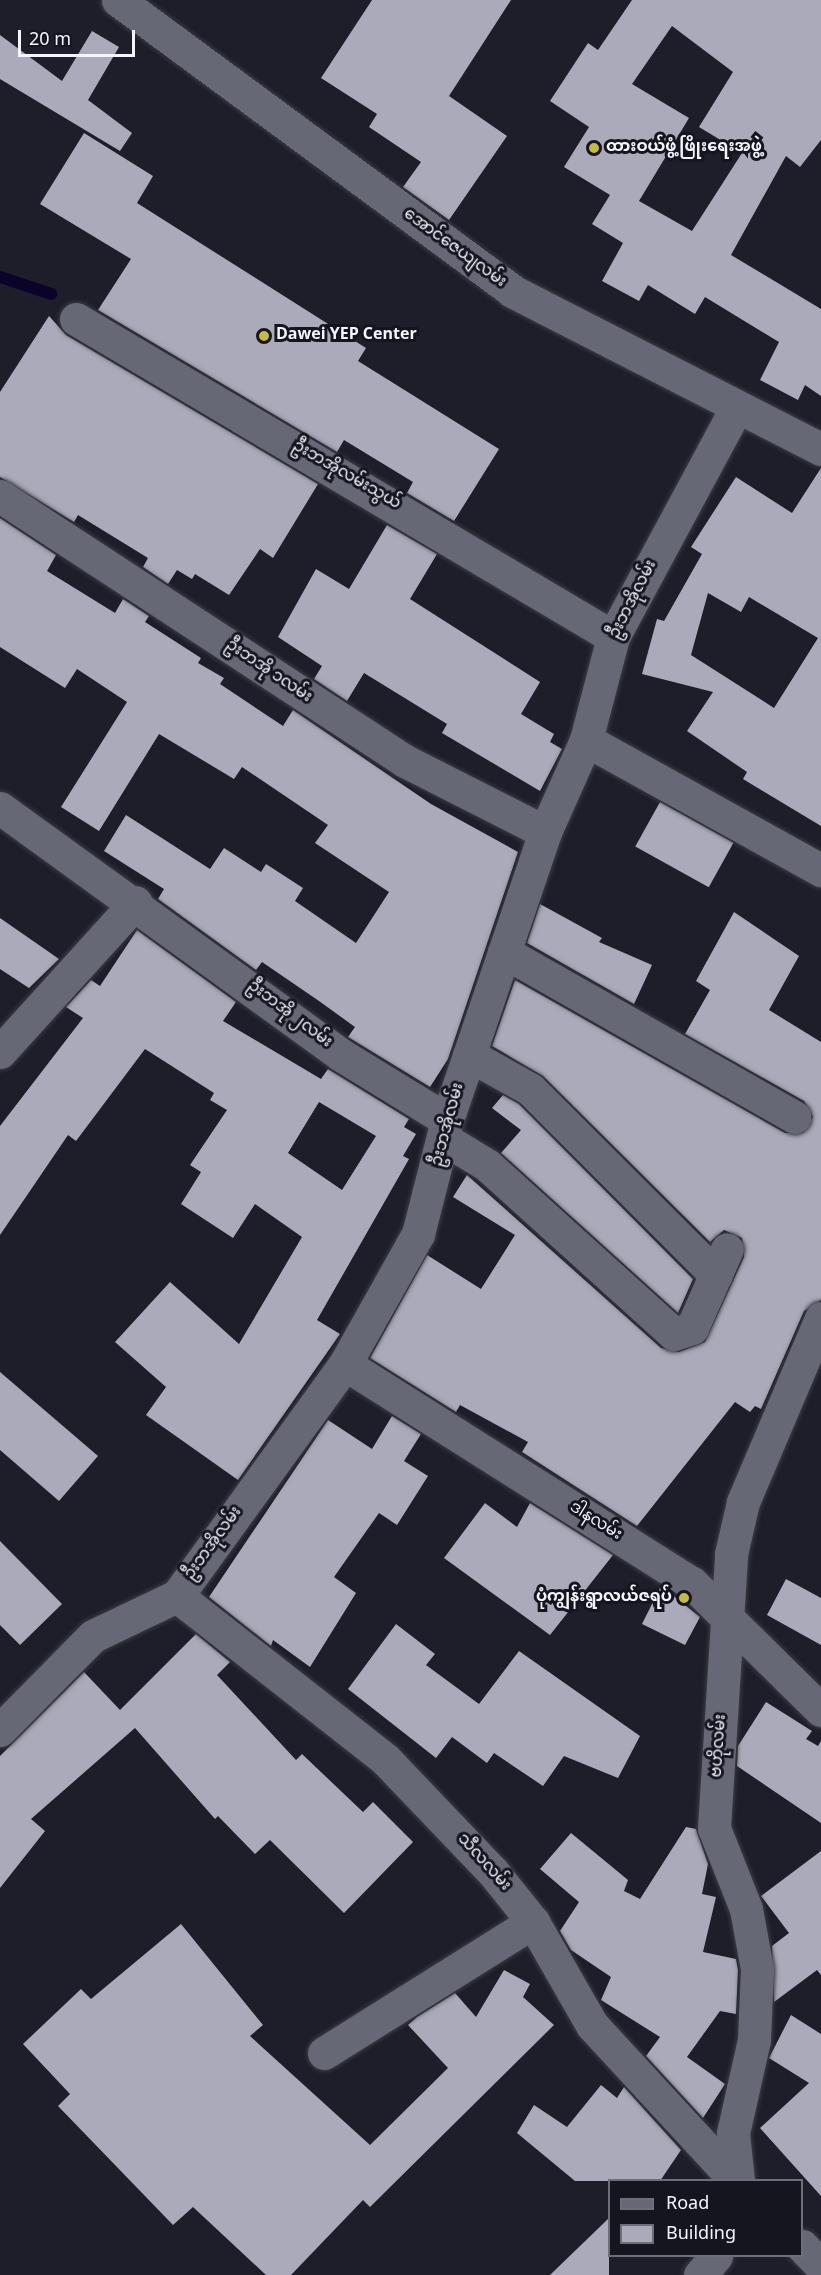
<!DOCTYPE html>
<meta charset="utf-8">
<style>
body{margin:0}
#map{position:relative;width:821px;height:2275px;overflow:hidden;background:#1e1e2a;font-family:Georgia,"Noto Sans Myanmar",serif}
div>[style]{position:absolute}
.stream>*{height:12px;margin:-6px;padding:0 6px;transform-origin:6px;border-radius:6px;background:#0b032a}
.building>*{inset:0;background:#aaaaba;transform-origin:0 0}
.roads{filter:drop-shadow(0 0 2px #3c3c45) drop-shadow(0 0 2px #3c3c45)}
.minor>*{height:33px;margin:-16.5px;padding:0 16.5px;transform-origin:16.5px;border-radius:16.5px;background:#676876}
.dots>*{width:16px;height:16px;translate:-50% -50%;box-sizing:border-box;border:3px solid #151520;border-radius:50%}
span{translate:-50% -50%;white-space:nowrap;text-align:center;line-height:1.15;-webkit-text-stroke:6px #151520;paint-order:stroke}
.poi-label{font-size:16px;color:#f3f4fc;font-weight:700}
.left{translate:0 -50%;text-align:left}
.right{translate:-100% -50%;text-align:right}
.street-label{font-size:16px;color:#f3f4fc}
.legend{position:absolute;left:608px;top:2179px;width:195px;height:78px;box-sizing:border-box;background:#151520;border:2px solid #6e6e78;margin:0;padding:8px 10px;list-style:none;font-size:18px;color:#f3f4fc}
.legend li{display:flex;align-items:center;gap:12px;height:30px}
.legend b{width:30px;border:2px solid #6e6e78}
.scale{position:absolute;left:18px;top:30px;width:117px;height:27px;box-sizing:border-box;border:3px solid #f3f4fc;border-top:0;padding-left:8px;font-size:18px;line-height:21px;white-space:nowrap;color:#f3f4fc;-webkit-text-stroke:4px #151520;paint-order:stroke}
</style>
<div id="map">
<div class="stream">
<div style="left:0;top:277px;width:54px;rotate:18.4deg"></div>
</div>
<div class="building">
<div style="clip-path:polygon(372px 0,511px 0,449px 96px,507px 136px,449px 220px,403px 187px,421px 162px,369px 127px,377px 114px,321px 78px)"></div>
<div style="clip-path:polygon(evenodd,632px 0,821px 0,821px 140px,800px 167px,786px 156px,731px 255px,821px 309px,821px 396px,805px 385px,798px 400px,760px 380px,779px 342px,705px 297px,695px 314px,648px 285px,639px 301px,602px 281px,623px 243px,592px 224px,610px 195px,564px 167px,589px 127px,550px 101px,588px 43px,598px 50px,632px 0,672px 26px,733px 72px,699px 127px,742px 153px,692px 231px,639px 201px,689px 118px,632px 84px,672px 26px)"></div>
<div style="clip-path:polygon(92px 31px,119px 47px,88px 100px,132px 133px,120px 151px,0 79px,0 35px,62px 81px)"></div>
<div style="clip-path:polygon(84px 133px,153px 176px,137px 203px,366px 348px,358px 361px,499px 449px,454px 521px,407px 493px,413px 482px,344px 440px,337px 452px,98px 310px,131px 259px,40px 204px)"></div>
<div style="clip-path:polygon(49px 316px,66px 335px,318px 484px,273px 558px,260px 549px,229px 595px,195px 574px,192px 579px,177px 570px,168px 584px,143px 567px,148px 558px,78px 515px,74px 522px,0 477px,0 392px)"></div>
<div style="clip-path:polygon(evenodd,821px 468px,821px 826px,743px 779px,747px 772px,687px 731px,713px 692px,642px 674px,657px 619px,664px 621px,702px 554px,691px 547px,736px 477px,792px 513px,821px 468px,708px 593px,741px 612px,749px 597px,818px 638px,774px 708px,691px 655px,708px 593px)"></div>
<div style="clip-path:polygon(0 518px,56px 555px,47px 571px,115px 613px,123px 599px,149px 616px,145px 622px,201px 658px,198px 663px,224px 678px,220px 684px,283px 726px,293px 710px,431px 804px,518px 852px,448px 1059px,430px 1087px,348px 1037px,355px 1027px,319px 1001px,262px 962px,256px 970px,158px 899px,164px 889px,104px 851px,126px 815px,210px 869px,224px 848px,261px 872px,266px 864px,303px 888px,295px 901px,356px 943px,389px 892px,315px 843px,328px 825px,242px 767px,234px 779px,159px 734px,99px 831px,61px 807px,127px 702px,77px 669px,65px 688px,0 647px)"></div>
<div style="clip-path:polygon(387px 525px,437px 554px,410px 599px,540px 682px,521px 714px,554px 734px,550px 742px,562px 749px,540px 791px,442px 733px,447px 724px,364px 673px,347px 701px,314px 679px,322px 666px,278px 637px,316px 569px,349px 589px)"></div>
<div style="left:660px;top:802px;width:84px;height:51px;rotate:29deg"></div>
<div style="clip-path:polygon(540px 904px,602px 938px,599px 942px,652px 965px,634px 1004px,527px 943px)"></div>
<div style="clip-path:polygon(734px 912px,799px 956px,769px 1010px,821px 1042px,821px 1300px,804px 1311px,761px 1409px,755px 1406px,750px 1412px,735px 1402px,637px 1526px,522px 1452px,528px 1442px,460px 1405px,456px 1412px,370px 1358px,427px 1255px,481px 1289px,515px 1235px,453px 1197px,467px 1175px,661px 1348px,679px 1352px,705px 1342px,744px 1257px,742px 1238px,724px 1230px,710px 1242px,543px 1076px,492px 1046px,515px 980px,785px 1133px,803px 1133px,813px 1117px,804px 1101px,685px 1034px,710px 990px,696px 981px)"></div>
<div style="clip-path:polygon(0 918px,59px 959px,29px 988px,0 969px)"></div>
<div style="clip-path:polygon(evenodd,137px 930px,236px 1002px,223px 1021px,321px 1079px,328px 1069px,409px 1119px,404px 1127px,416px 1134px,403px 1156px,409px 1159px,317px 1320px,340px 1334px,238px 1480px,146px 1415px,166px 1387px,115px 1342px,170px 1282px,239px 1344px,302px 1237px,255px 1204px,233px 1238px,181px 1204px,201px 1172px,190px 1165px,227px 1110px,210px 1100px,214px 1093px,145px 1049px,76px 1141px,68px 1135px,0 1235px,0 1126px,83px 1018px,66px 1007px,91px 980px,100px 986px,137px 930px,319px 1102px,376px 1136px,342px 1190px,288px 1153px,319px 1102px)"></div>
<div style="clip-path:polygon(503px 1095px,519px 1104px,693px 1279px,678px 1313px,501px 1153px,521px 1130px,492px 1108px)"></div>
<div style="clip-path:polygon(0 1372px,98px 1456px,59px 1501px,0 1450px)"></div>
<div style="clip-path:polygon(392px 1416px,421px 1434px,404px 1461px,428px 1476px,397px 1525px,379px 1513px,334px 1577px,356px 1593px,310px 1667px,273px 1640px,271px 1646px,209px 1597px,328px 1420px,372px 1449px)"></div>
<div style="clip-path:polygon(485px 1503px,517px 1527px,530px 1503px,613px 1555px,550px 1635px,444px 1558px)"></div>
<div style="clip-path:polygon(0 1541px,62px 1604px,20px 1645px,0 1625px)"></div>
<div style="clip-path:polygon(786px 1579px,821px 1598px,821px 1645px,767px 1615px)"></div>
<div style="clip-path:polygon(661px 1586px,700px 1617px,685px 1645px,642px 1624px)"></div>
<div style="clip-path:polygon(396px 1624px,435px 1654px,426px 1665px,479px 1704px,519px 1651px,640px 1736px,618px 1778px,564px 1756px,543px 1786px,494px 1753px,487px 1763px,452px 1737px,436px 1758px,348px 1689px)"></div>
<div style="clip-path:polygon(196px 1634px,230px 1662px,217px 1675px,296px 1760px,302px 1754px,363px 1812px,373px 1802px,413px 1842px,344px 1913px,270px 1840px,255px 1854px,218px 1816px,215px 1819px,135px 1728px,31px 1819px,45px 1831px,0 1888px,0 1756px,84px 1672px,120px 1710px)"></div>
<div style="clip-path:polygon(766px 1702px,812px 1731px,806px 1739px,818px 1746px,821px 1741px,821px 1823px,737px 1766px,738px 1746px)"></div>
<div style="clip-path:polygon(686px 1827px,696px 1829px,708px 1864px,702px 1894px,716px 1897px,703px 1952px,736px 1959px,738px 1970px,736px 2014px,720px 2011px,687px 2057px,725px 2084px,703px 2118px,646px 2056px,660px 2037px,601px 2000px,611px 1977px,571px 1950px,560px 1931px,579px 1902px,540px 1869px,571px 1833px,628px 1880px,624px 1891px,640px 1899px)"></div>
<div style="clip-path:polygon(821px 1851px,821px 1975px,817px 1970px,774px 2002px,772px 1946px,789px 1933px,761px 1896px)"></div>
<div style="clip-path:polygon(181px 1924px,263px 2025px,250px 2036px,370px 2145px,448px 2068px,408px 2025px,417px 2017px,455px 1993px,476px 2017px,504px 1970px,530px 1984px,523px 1997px,554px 2025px,370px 2207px,363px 2200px,291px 2275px,266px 2275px,193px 2207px,173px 2225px,58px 2106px,70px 2094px,23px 2044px,81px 1989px,91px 1999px)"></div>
<div style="clip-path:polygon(791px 2015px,821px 2034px,821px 2196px,760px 2128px,809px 2083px,769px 2058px)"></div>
<div style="clip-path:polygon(601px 2085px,617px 2098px,624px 2087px,681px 2150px,660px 2181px,575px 2181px,517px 2133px,534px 2105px,567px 2127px)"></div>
<div style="clip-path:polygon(609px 2218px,609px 2275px,550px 2275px)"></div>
</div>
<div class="roads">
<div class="minor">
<div style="left:118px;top:0;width:490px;rotate:36.4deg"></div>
<div style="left:512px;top:291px;width:347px;rotate:27.1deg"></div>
<div style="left:76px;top:319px;width:624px;rotate:30.63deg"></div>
<div style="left:0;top:496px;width:484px;rotate:33.2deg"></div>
<div style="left:405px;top:761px;width:157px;rotate:26.9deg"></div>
<div style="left:586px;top:740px;width:269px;rotate:29deg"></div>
<div style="left:0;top:808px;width:421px;rotate:35.9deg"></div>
<div style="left:341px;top:1055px;width:124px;rotate:31.5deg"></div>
<div style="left:504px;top:952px;width:334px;rotate:29.6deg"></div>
<div style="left:0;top:1052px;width:202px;rotate:-47.8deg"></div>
<div style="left:469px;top:1055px;width:70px;rotate:29.1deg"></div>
<div style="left:530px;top:1089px;width:263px;rotate:45deg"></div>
<div style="left:446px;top:1140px;width:48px;rotate:31.4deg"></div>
<div style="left:487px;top:1165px;width:252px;rotate:42.1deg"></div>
<div style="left:674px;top:1334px;width:19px;rotate:-18deg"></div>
<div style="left:692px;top:1328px;width:86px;rotate:-66.1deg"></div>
<div style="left:345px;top:1364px;width:410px;rotate:32.3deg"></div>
<div style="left:692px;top:1583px;width:181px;rotate:44.6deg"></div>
<div style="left:177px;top:1596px;width:264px;rotate:38.1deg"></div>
<div style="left:385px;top:1759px;width:156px;rotate:46.3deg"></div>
<div style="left:493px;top:1872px;width:64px;rotate:51.3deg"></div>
<div style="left:533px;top:1922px;width:119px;rotate:60.2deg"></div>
<div style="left:592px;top:2025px;width:211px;rotate:47.3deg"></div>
<div style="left:0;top:1730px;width:132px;rotate:-45.3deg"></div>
<div style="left:93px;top:1636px;width:93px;rotate:-25.5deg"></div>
<div style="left:177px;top:1596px;width:286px;rotate:-54.1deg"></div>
<div style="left:345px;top:1364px;width:149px;rotate:-60.7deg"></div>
<div style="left:418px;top:1234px;width:118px;rotate:-75.7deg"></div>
<div style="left:447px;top:1120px;width:304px;rotate:-71.2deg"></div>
<div style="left:545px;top:832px;width:101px;rotate:-66deg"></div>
<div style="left:586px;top:740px;width:106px;rotate:-75.3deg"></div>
<div style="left:613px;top:637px;width:259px;rotate:-61.7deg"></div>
<div style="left:324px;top:2053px;width:247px;rotate:-32.1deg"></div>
<div style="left:738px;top:2180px;width:47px;rotate:-96.1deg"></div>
<div style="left:733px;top:2133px;width:95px;rotate:-77.3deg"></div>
<div style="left:754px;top:2040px;width:71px;rotate:-87.6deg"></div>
<div style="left:757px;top:1969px;width:61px;rotate:-100.4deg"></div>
<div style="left:746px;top:1909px;width:87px;rotate:-111.6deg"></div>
<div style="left:714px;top:1828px;width:275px;rotate:-86.4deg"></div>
<div style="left:731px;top:1554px;width:53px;rotate:-77deg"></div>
<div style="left:743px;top:1502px;width:200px;rotate:-67deg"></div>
<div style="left:802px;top:2246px;width:28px;rotate:46deg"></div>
<div style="left:700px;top:2275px;width:25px;rotate:-50deg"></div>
</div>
</div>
<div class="dots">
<div style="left:594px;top:148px;background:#c7bb3c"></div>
<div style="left:264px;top:336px;background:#c7bb3c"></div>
<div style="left:684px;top:1598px;background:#c7bb3c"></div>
</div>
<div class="poi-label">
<span class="left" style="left:606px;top:148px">ထားဝယ်ဖွံ့ဖြိုးရေးအဖွဲ့</span>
<span class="left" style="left:276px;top:336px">Dawei YEP Center</span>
<span class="right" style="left:672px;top:1598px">ပုံကျွန်းရွာလယ်ဇရပ်</span>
</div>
<div class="street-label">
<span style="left:454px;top:249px;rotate:36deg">အောင်ဇေယျလမ်း</span>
<span style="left:346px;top:476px;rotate:30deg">ဦးဘအိုလမ်းသွယ်</span>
<span style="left:634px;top:600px;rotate:-63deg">ဦးဘအိုလမ်း</span>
<span style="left:268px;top:672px;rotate:34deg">ဦးဘအို ၁လမ်း</span>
<span style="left:289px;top:1015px;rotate:37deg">ဦးဘအို ၂လမ်း</span>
<span style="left:449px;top:1125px;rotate:-75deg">ဦးဘအိုလမ်း</span>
<span style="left:595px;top:1522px;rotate:32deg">ဒါနလမ်း</span>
<span style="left:214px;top:1544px;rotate:-54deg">ဦးဘအိုလမ်း</span>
<span style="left:720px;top:1746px;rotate:-86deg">ဗဟိုလမ်း</span>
<span style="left:483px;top:1863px;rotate:48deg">သီလလမ်း</span>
</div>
<ul class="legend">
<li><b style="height:8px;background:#676876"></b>Road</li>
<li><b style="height:16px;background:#aaaaba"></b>Building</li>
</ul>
<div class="scale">20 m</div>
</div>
